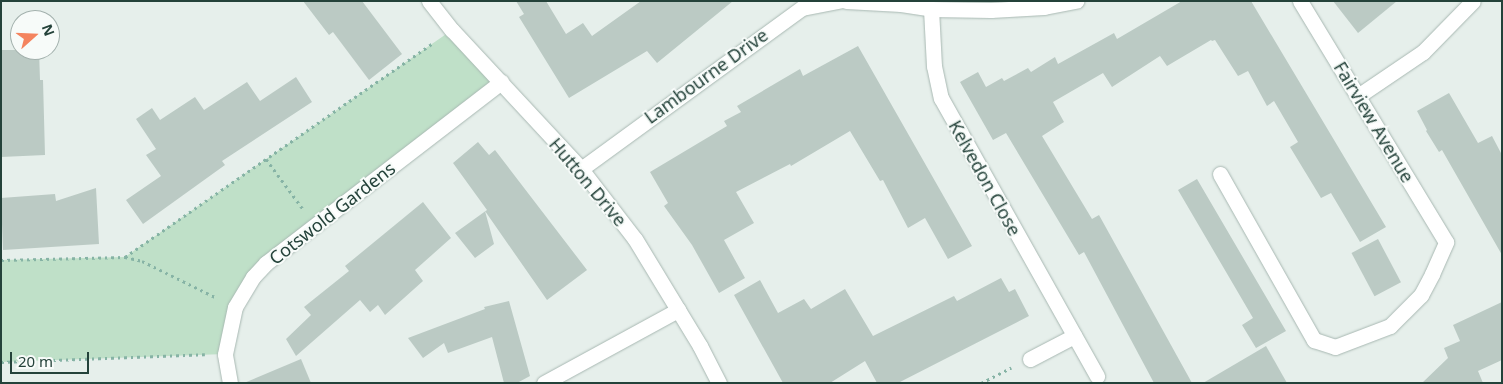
<!DOCTYPE html>
<style>
body{margin:0}
#map{position:relative;width:1503px;height:384px;overflow:hidden;background:#e6efeb;font-family:"Noto Sans",sans-serif}
div>[style]{position:absolute}
.green>*{inset:0;background:#bfe0c8}
.building>*{inset:0;background:#bbcac4;transform-origin:0 0}
.path>*{height:3px;margin-top:-1.5px;transform-origin:0;background:repeating-linear-gradient(90deg,#86b3a5 0 2.5px,transparent 0 6.5px)}
.roads{filter:drop-shadow(0 0 1px #a8b8b2) drop-shadow(0 0 1px #a8b8b2)}
.minor>*{height:15px;margin:-7.5px;padding:0 7.5px;transform-origin:7.5px;border-radius:7.5px;background:#fff}
span{translate:-50% -50%;white-space:nowrap;text-align:center;line-height:1.15;-webkit-text-stroke:4px #f7fbf9;paint-order:stroke}
.street-label{font-size:18px;color:#24423a}
.frame{position:absolute;inset:0;border:2px solid #24423a;pointer-events:none}
.north{position:absolute;left:10px;top:10px;width:50px;height:50px;box-sizing:border-box;background:#f7fbf9;border:1px solid #a3b1ad;border-radius:50%;rotate:70deg;font-size:14px;font-weight:700;line-height:20px;text-align:center;color:#24423a}
.north::after{content:'';display:block;margin:auto;width:18px;height:22px;background:#f4845f;clip-path:polygon(50% 0,100% 100%,50% 72%,0 100%)}
.scale{position:absolute;left:10px;top:352px;width:79px;height:22px;box-sizing:border-box;border:2px solid #24423a;border-top:0;padding-left:6px;font-size:15px;line-height:18px;white-space:nowrap;color:#24423a;-webkit-text-stroke:4px #f7fbf9;paint-order:stroke}
</style>
<div id="map">
<div class="green">
<div style="clip-path:polygon(452px 30px,501px 82px,253px 277px,225px 354px,1px 362px,1px 260px,125px 257px)"></div>
</div>
<div class="building">
<div style="clip-path:polygon(303px 1px,362px 1px,402px 54px,369px 80px,333px 32px,329px 35px)"></div>
<div style="clip-path:polygon(516px 1px,546px 1px,566px 34px,583px 23px,592px 36px,641px 1px,733px 1px,657px 63px,647px 51px,569px 98px,519px 17px,524px 14px)"></div>
<div style="clip-path:polygon(1182px 1px,1251px 1px,1386px 227px,1360px 242px,1331px 193px,1321px 198px,1290px 147px,1298px 142px,1274px 101px,1267px 106px,1248px 71px,1238px 76px,1215px 40px,1212px 41px,1211px 40px,1167px 66px,1160px 56px,1112px 87px,1103px 73px,1053px 102px,1064px 122px,1042px 136px,1092px 219px,1099px 215px,1192px 383px,1154px 383px,1084px 252px,1079px 255px,1006px 133px,993px 140px,960px 82px,978px 72px,986px 87px,1002px 78px,1004px 81px,1028px 68px,1031px 72px,1055px 57px,1058px 64px,1114px 33px,1117px 39px)"></div>
<div style="clip-path:polygon(1333px 1px,1397px 1px,1358px 33px)"></div>
<div style="clip-path:polygon(858px 46px,972px 246px,948px 259px,925px 218px,908px 228px,883px 180px,880px 181px,850px 131px,791px 166px,790px 164px,736px 192px,754px 223px,724px 240px,745px 278px,719px 293px,692px 245px,664px 206px,668px 203px,650px 172px,727px 126px,724px 121px,741px 112px,737px 106px,800px 69px,803px 76px)"></div>
<div style="clip-path:polygon(1px 50px,39px 50px,40px 80px,43px 80px,45px 155px,1px 157px)"></div>
<div style="clip-path:polygon(296px 77px,312px 102px,222px 161px,225px 165px,143px 224px,126px 200px,161px 176px,146px 155px,156px 149px,136px 119px,152px 108px,160px 120px,195px 97px,204px 110px,247px 82px,260px 101px)"></div>
<div style="clip-path:polygon(1449px 93px,1478px 143px,1492px 136px,1502px 155px,1502px 255px,1442px 150px,1439px 152px,1426px 131px,1427px 130px,1417px 111px)"></div>
<div style="clip-path:polygon(478px 142px,489px 155px,495px 150px,587px 270px,547px 300px,485px 211px,494px 244px,475px 258px,455px 233px,487px 210px,453px 163px)"></div>
<div style="clip-path:polygon(1197px 179px,1286px 331px,1256px 348px,1242px 325px,1253px 318px,1178px 190px)"></div>
<div style="clip-path:polygon(96px 188px,99px 244px,3px 250px,1px 198px,55px 194px,56px 201px)"></div>
<div style="clip-path:polygon(423px 202px,451px 238px,415px 270px,423px 281px,385px 315px,378px 305px,370px 312px,360px 300px,296px 356px,286px 339px,311px 315px,304px 307px,349px 271px,345px 266px)"></div>
<div style="left:1378px;top:239px;width:49px;height:30px;rotate:62deg"></div>
<div style="clip-path:polygon(1001px 278px,1009px 292px,1015px 289px,1029px 316px,898px 383px,877px 383px,865px 361px,830px 383px,783px 383px,734px 295px,760px 280px,778px 313px,804px 299px,811px 309px,845px 289px,873px 336px,954px 296px,957px 301px)"></div>
<div style="clip-path:polygon(509px 301px,530px 376px,517px 383px,504px 383px,492px 337px,448px 353px,444px 343px,423px 358px,408px 338px,485px 309px,484px 307px)"></div>
<div style="clip-path:polygon(1502px 302px,1502px 360px,1478px 371px,1483px 383px,1422px 383px,1448px 358px,1444px 348px,1460px 341px,1453px 325px)"></div>
<div style="clip-path:polygon(1266px 346px,1287px 383px,1203px 383px)"></div>
<div style="clip-path:polygon(301px 359px,311px 383px,244px 383px)"></div>
</div>
<div class="path">
<div style="left:266px;top:159px;width:62px;rotate:53.5deg"></div>
<div style="left:125px;top:257px;width:376px;rotate:-34.8deg"></div>
<div style="left:1px;top:260px;width:124px;rotate:-1.4deg"></div>
<div style="left:125px;top:257px;width:17px;rotate:13deg"></div>
<div style="left:142px;top:261px;width:84px;rotate:26.3deg"></div>
<div style="left:1px;top:362px;width:204px;rotate:-2.2deg"></div>
<div style="left:981px;top:383px;width:34px;rotate:-27deg"></div>
</div>
<div class="roads">
<div class="minor">
<div style="left:429px;top:1px;width:37px;rotate:52deg"></div>
<div style="left:452px;top:30px;width:190px;rotate:47.1deg"></div>
<div style="left:581px;top:169px;width:88px;rotate:52.4deg"></div>
<div style="left:635px;top:239px;width:125px;rotate:58.7deg"></div>
<div style="left:700px;top:346px;width:42px;rotate:62.8deg"></div>
<div style="left:846px;top:1px;width:55px;rotate:3.1deg"></div>
<div style="left:901px;top:4px;width:30px;rotate:9deg"></div>
<div style="left:931px;top:9px;width:60px;rotate:1deg"></div>
<div style="left:991px;top:10px;width:53px;rotate:-3.2deg"></div>
<div style="left:1044px;top:7px;width:33px;rotate:-11deg"></div>
<div style="left:931px;top:9px;width:57px;rotate:87deg"></div>
<div style="left:934px;top:66px;width:33px;rotate:78deg"></div>
<div style="left:941px;top:98px;width:319px;rotate:60.7deg"></div>
<div style="left:1358px;top:96px;width:78px;rotate:-34.1deg"></div>
<div style="left:1423px;top:52px;width:71px;rotate:-45.6deg"></div>
<div style="left:581px;top:169px;width:273px;rotate:-36.1deg"></div>
<div style="left:802px;top:8px;width:38px;rotate:-11deg"></div>
<div style="left:1220px;top:174px;width:191px;rotate:60.5deg"></div>
<div style="left:1314px;top:340px;width:22px;rotate:18deg"></div>
<div style="left:1335px;top:347px;width:59px;rotate:-20.9deg"></div>
<div style="left:1390px;top:326px;width:44px;rotate:-45deg"></div>
<div style="left:1421px;top:295px;width:24px;rotate:-62deg"></div>
<div style="left:1432px;top:274px;width:35px;rotate:-66deg"></div>
<div style="left:1446px;top:242px;width:282px;rotate:-121.2deg"></div>
<div style="left:1030px;top:359px;width:50px;rotate:-27.6deg"></div>
<div style="left:230px;top:383px;width:29px;rotate:-100deg"></div>
<div style="left:225px;top:354px;width:48px;rotate:-78deg"></div>
<div style="left:235px;top:307px;width:35px;rotate:-59deg"></div>
<div style="left:253px;top:277px;width:19px;rotate:-47deg"></div>
<div style="left:266px;top:263px;width:297px;rotate:-37.6deg"></div>
<div style="left:544px;top:383px;width:153px;rotate:-28.6deg"></div>
</div>
</div>
<div class="street-label">
<span style="left:706px;top:76px;rotate:-36deg">Lambourne Drive</span>
<span style="left:1374px;top:122px;rotate:59deg">Fairview Avenue</span>
<span style="left:985px;top:178px;rotate:61deg">Kelvedon Close</span>
<span style="left:588px;top:182px;rotate:50deg">Hutton Drive</span>
<span style="left:332px;top:213px;rotate:-38deg">Cotswold Gardens</span>
</div>
<div class="frame"></div>
<div class="north">N</div>
<div class="scale">20 m</div>
</div>
